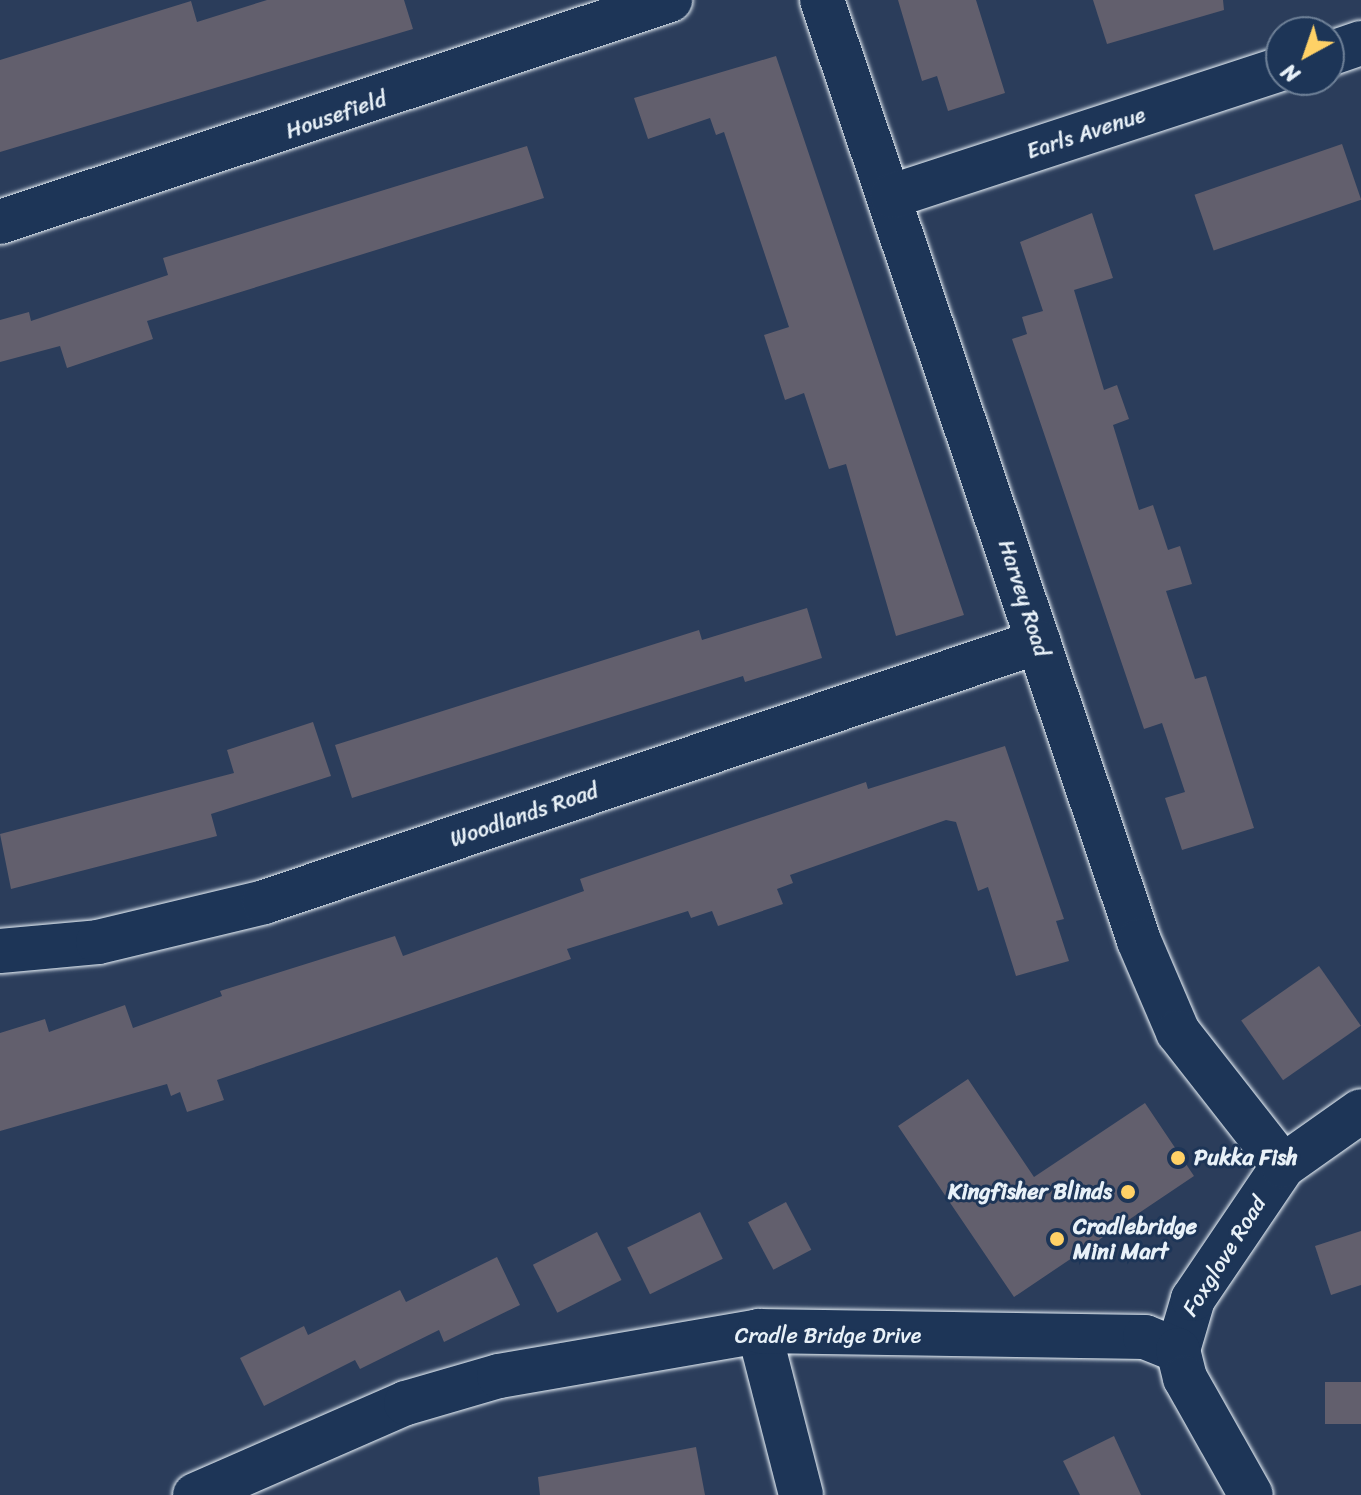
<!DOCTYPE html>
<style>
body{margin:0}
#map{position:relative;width:1361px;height:1495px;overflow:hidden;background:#2b3d5b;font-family:Sriracha,sans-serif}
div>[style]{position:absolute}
.building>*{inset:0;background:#625f6d;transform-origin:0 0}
.roads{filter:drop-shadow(0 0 2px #e8f1f8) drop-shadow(0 0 2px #e8f1f8)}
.street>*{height:44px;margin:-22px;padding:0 22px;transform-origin:22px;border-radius:22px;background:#1d3557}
.dots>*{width:22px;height:22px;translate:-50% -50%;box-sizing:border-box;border:4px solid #1d3557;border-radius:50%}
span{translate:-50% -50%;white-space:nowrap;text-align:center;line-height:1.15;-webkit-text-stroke:6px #1d3557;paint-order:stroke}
.street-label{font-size:22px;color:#e8f1f8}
.poi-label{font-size:22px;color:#e8f1f8;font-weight:700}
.left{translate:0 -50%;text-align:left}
.right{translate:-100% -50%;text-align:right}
.north{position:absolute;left:1265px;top:16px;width:80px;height:80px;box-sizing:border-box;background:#1d3557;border:2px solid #6e8097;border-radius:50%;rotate:220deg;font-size:22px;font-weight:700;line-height:32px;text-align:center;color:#e8f1f8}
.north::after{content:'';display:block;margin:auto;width:28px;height:36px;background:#ffd166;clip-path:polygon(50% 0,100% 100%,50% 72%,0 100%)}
</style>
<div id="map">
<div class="building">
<div style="clip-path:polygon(267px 0,404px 0,413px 29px,0 152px,0 60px,191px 1px,197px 22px)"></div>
<div style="clip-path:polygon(898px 0,976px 0,1005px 93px,948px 111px,937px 76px,922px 81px)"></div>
<div style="clip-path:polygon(1093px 0,1223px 0,1224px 10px,1107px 44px)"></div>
<div style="clip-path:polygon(776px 56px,964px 615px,896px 636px,846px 464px,829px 469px,804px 393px,785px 400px,764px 335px,789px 327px,724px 132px,716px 135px,710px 118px,648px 139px,634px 98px)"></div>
<div style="left:1342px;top:144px;width:59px;height:156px;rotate:71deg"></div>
<div style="clip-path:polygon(527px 146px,544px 198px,147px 321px,153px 339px,67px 368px,60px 346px,0 362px,0 320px,29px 312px,31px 321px,168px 275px,163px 258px)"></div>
<div style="clip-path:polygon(1092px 213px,1113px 278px,1074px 290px,1104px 390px,1117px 385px,1129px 419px,1113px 425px,1139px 510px,1153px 505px,1168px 550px,1180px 546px,1192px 584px,1166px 591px,1195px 679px,1206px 676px,1254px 828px,1182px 850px,1165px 798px,1185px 792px,1162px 723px,1144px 729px,1012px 339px,1027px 334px,1022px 317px,1043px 311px,1020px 242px)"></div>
<div style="clip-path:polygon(807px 608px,822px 658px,745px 682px,743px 676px,352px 798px,335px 745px,699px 630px,702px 640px)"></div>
<div style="clip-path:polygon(313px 722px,331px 776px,211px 814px,217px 836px,11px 889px,0 834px,234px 773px,227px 750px)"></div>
<div style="clip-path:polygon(1005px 746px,1064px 919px,1056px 921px,1069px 961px,1016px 976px,988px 887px,978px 891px,956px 822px,946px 820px,790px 875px,793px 883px,777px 889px,783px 904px,718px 926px,712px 911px,691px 918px,688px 911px,567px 949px,571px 959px,217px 1080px,224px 1100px,187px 1112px,180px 1092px,171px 1096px,167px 1084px,0 1131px,0 1033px,45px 1019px,49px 1032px,125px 1005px,133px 1028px,222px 996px,220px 991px,395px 936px,403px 956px,584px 891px,580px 879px,866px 782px,868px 789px)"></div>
<div style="left:1319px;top:966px;width:73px;height:95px;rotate:55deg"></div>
<div style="clip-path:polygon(968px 1079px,1034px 1177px,1145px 1103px,1194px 1176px,1014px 1297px,898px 1126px)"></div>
<div style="left:786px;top:1202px;width:54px;height:43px;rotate:62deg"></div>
<div style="left:700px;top:1212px;width:52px;height:81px;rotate:64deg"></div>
<div style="clip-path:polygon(1361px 1231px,1361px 1285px,1331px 1295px,1315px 1246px)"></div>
<div style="left:597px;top:1232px;width:54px;height:72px;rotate:63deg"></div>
<div style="clip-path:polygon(497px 1257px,520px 1305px,444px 1342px,439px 1330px,360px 1369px,355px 1360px,264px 1406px,240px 1358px,304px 1326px,308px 1335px,400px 1290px,406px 1302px)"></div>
<div style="left:1361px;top:1382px;width:42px;height:36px;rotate:90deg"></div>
<div style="clip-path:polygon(1114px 1436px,1141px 1495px,1080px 1495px,1063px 1461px)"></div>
<div style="clip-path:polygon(696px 1447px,705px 1495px,540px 1495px,538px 1477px)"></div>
</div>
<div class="roads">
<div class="street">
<div style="left:822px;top:0;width:993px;rotate:71.38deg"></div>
<div style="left:1139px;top:941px;width:99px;rotate:66.8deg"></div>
<div style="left:1178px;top:1032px;width:170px;rotate:51.9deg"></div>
<div style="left:1329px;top:54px;width:34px;rotate:-19deg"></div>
<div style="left:892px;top:196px;width:409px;rotate:-18.1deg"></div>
<div style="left:0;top:222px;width:706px;rotate:-18.33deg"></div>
<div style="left:0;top:951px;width:98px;rotate:-5.2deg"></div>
<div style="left:98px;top:942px;width:171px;rotate:-13.5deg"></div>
<div style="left:264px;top:902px;width:817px;rotate:-18.57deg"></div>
<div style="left:759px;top:1331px;width:169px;rotate:75.6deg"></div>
<div style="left:1178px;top:1350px;width:53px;rotate:-73.6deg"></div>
<div style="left:1193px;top:1299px;width:161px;rotate:-55.9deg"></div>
<div style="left:1283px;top:1166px;width:95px;rotate:-35.2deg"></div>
<div style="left:195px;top:1495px;width:230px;rotate:-23.6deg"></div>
<div style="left:406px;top:1403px;width:97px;rotate:-16.2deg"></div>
<div style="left:499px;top:1376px;width:264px;rotate:-9.8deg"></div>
<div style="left:759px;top:1331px;width:386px;rotate:0.9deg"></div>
<div style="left:1145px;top:1337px;width:35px;rotate:22deg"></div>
<div style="left:1178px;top:1350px;width:29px;rotate:76deg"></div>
<div style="left:1185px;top:1378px;width:134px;rotate:60.6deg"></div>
</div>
</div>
<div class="dots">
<div style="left:1178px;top:1158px;background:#ffd166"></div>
<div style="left:1128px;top:1192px;background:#ffd166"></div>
<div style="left:1057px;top:1239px;background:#ffd166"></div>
</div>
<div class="street-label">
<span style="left:336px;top:115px;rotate:-19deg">Housefield</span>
<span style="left:1086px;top:133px;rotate:-18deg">Earls Avenue</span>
<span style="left:1024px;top:598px;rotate:72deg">Harvey Road</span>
<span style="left:524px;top:815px;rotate:-19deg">Woodlands Road</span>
<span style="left:1224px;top:1256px;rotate:-58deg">Foxglove Road</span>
<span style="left:828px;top:1336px">Cradle Bridge Drive</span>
</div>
<div class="poi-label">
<span class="left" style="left:1194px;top:1158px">Pukka Fish</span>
<span class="right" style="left:1112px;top:1192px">Kingfisher Blinds</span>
<span class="left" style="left:1073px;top:1239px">Cradlebridge<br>Mini Mart</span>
</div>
<div class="north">N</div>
</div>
